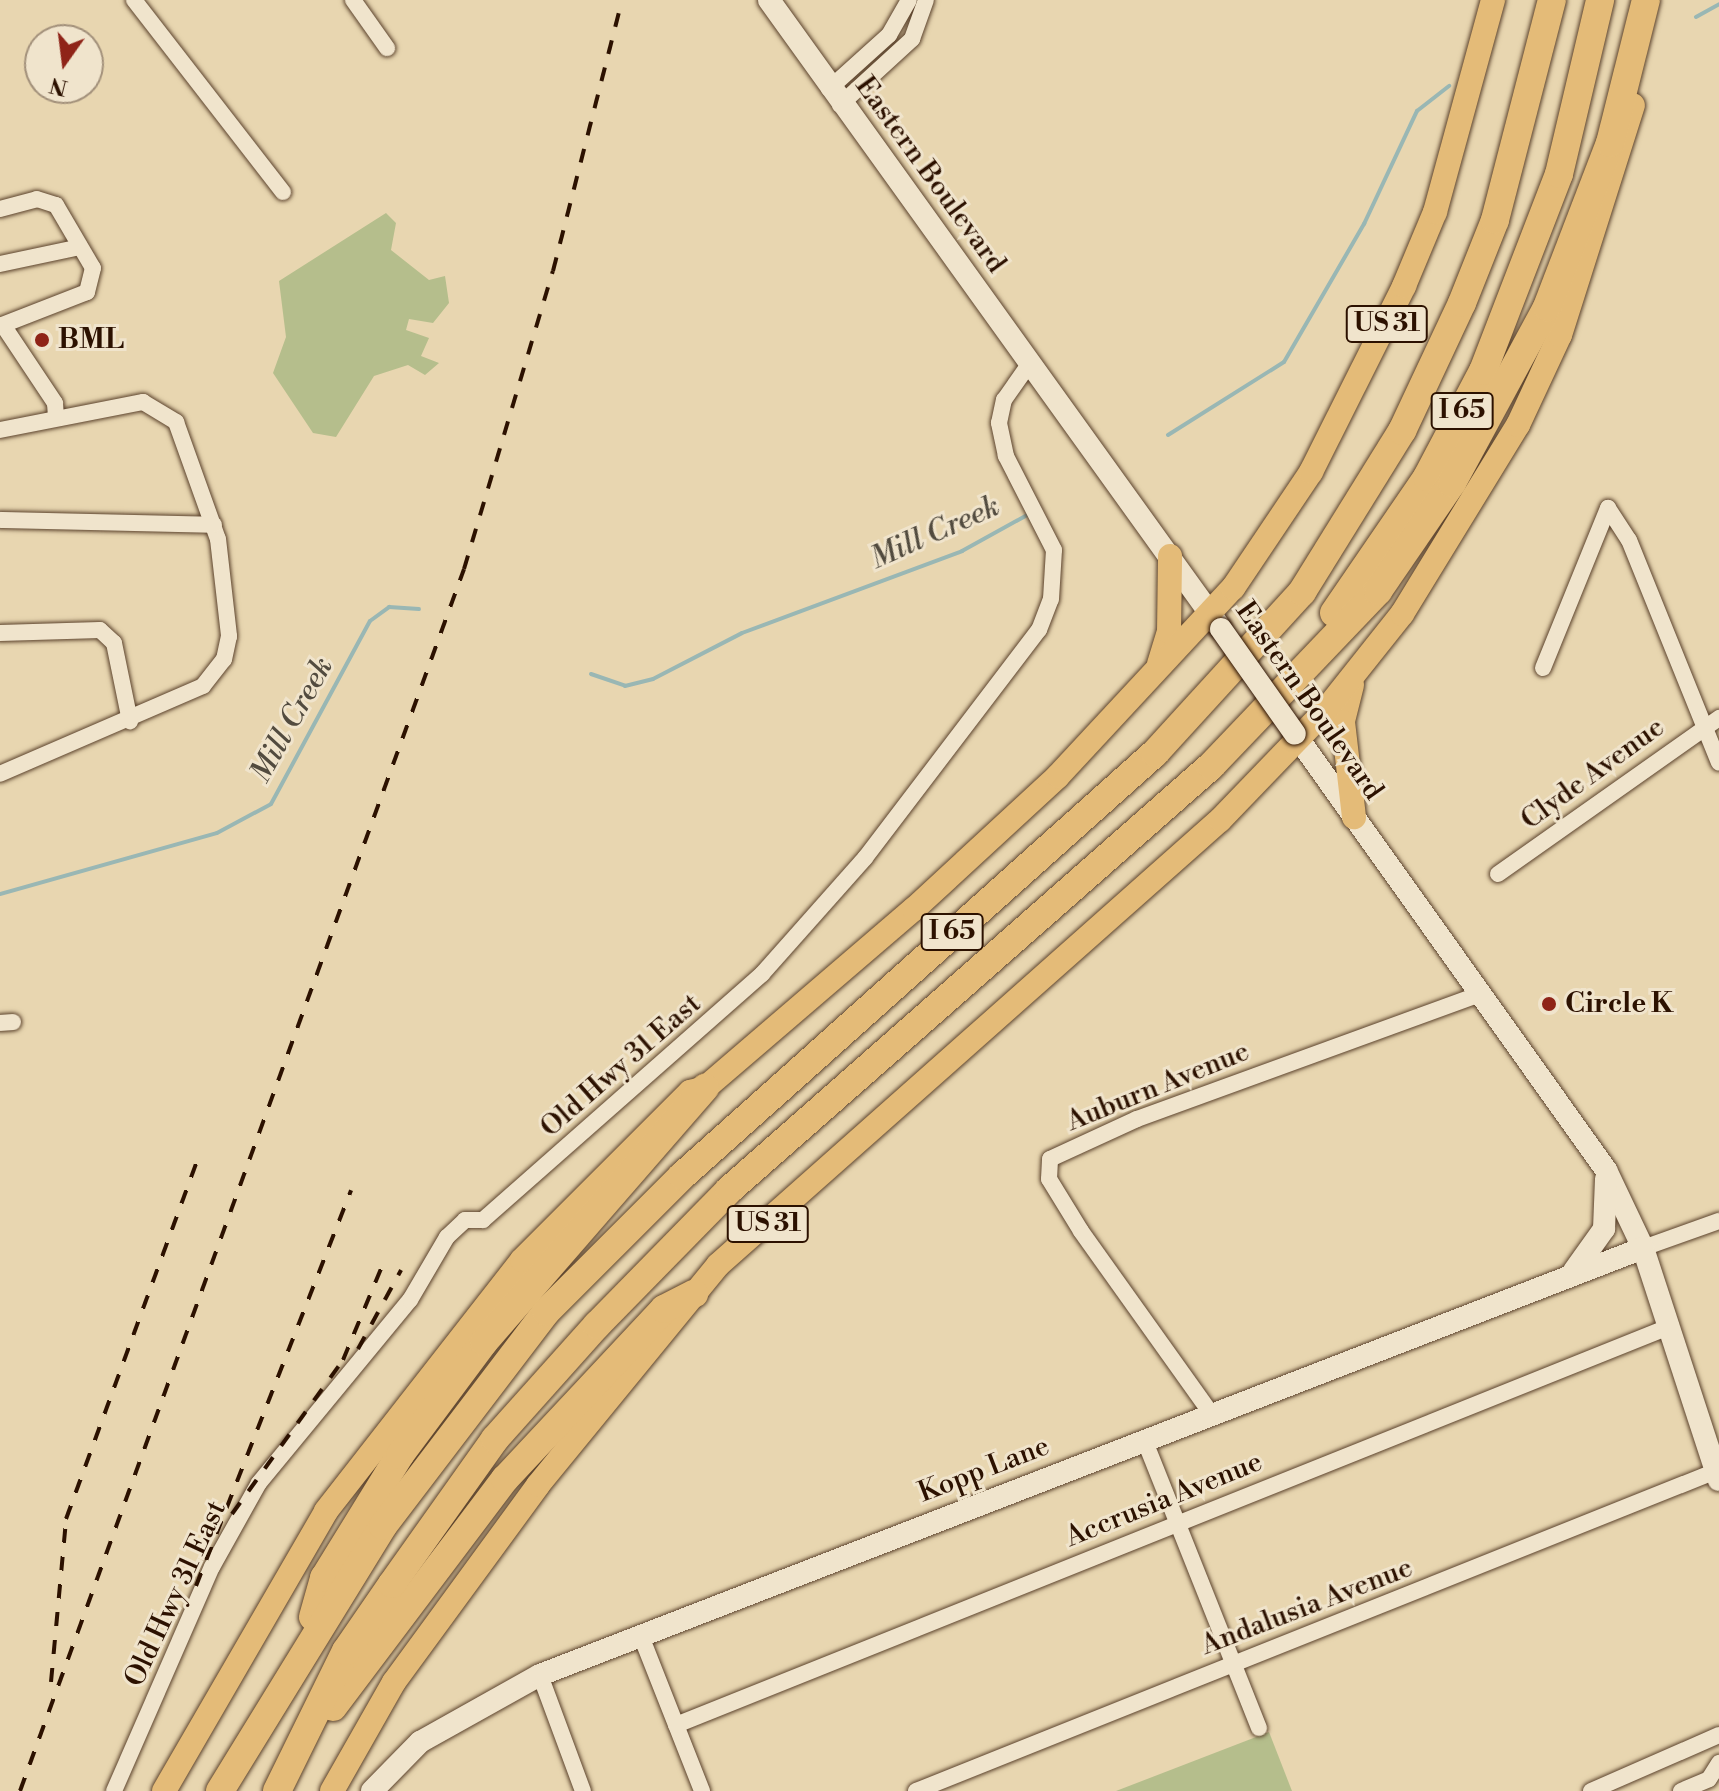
<!DOCTYPE html>
<style>
body{margin:0}
#map{position:relative;width:1719px;height:1791px;overflow:hidden;background:#e8d6b0;font-family:"Libre Bodoni",serif}
div>[style]{position:absolute}
.green>*{inset:0;background:#b5be8c}
.stream>*{height:4px;margin:-2px;padding:0 2px;transform-origin:2px;border-radius:2px;background:#99b7b4}
.roads{filter:drop-shadow(0 0 2px #5b422c) drop-shadow(0 0 2px #5b422c)}
.street>*{height:16px;margin:-8px;padding:0 8px;transform-origin:8px;border-radius:8px;background:#f0e4cc}
.secondary>*{height:22px;margin:-11px;padding:0 11px;transform-origin:11px;border-radius:11px;background:#f0e4cc}
.primary>*{height:24px;margin:-12px;padding:0 12px;transform-origin:12px;border-radius:12px;background:#e4bb78}
.highway>*{height:28px;margin:-14px;padding:0 14px;transform-origin:14px;border-radius:14px;background:#e4bb78}
.rail>*{height:4px;margin-top:-2px;transform-origin:0;background:repeating-linear-gradient(90deg,#2c1100 0 14px,transparent 0 28px)}
.bridges{filter:drop-shadow(0 0 2px #2c1100) drop-shadow(0 0 2px #2c1100)}
.secondary-bridge>*{height:22px;margin:-11px;padding:0 11px;transform-origin:11px;border-radius:11px;background:#f0e4cc}
.dots>*{width:22px;height:22px;translate:-50% -50%;box-sizing:border-box;border:4px solid #f0e4cc;border-radius:50%}
span{translate:-50% -50%;white-space:nowrap;text-align:center;line-height:1.15;-webkit-text-stroke:6px #f0e4cc;paint-order:stroke}
.shield-label span{padding:2px 6px;background:#f0e4cc;border:2px solid;border-radius:6px;-webkit-text-stroke-width:0}
.shield-label{font-size:26px;color:#2c1100;font-weight:700}
.street-label{font-size:28px;color:#2c1100}
.poi-label{font-size:28px;color:#2c1100;font-weight:700}
.left{translate:0 -50%;text-align:left}
.water-label{font-size:30px;color:#524b3f;font-style:italic}
.north{position:absolute;left:24px;top:24px;width:80px;height:80px;box-sizing:border-box;background:#f0e4cc;border:2px solid #a2907a;border-radius:50%;rotate:194deg;font-size:22px;font-weight:700;line-height:32px;text-align:center;color:#2c1100}
.north::after{content:'';display:block;margin:auto;width:28px;height:36px;background:#8f2418;clip-path:polygon(50% 0,100% 100%,50% 72%,0 100%)}
</style>
<div id="map">
<div class="green">
<div style="clip-path:polygon(386px 213px,396px 223px,391px 250px,429px 280px,445px 276px,449px 303px,433px 323px,409px 319px,406px 330px,429px 338px,421px 356px,439px 363px,425px 375px,408px 365px,374px 376px,336px 437px,313px 433px,273px 373px,286px 337px,279px 281px)"></div>
<div style="clip-path:polygon(1269px 1732px,1292px 1791px,1116px 1791px)"></div>
</div>
<div class="stream">
<div style="left:1696px;top:17px;width:26px;rotate:-29deg"></div>
<div style="left:1168px;top:435px;width:137px;rotate:-32.2deg"></div>
<div style="left:1284px;top:362px;width:160px;rotate:-59.9deg"></div>
<div style="left:1364px;top:224px;width:125px;rotate:-64.9deg"></div>
<div style="left:1417px;top:111px;width:41px;rotate:-38deg"></div>
<div style="left:591px;top:674px;width:36px;rotate:19deg"></div>
<div style="left:625px;top:686px;width:29px;rotate:-14deg"></div>
<div style="left:653px;top:679px;width:100px;rotate:-27.3deg"></div>
<div style="left:742px;top:633px;width:235px;rotate:-20.4deg"></div>
<div style="left:962px;top:551px;width:77px;rotate:-28.9deg"></div>
<div style="left:0;top:894px;width:225px;rotate:-15.7deg"></div>
<div style="left:217px;top:833px;width:61px;rotate:-28.2deg"></div>
<div style="left:271px;top:804px;width:208px;rotate:-61.6deg"></div>
<div style="left:370px;top:621px;width:24px;rotate:-36deg"></div>
<div style="left:389px;top:607px;width:30px;rotate:4deg"></div>
</div>
<div class="roads">
<div class="street">
<div style="left:134px;top:0;width:243px;rotate:52.2deg"></div>
<div style="left:353px;top:0;width:59px;rotate:54.7deg"></div>
<div style="left:829px;top:89px;width:81px;rotate:-42deg"></div>
<div style="left:889px;top:35px;width:40px;rotate:-60.3deg"></div>
<div style="left:840px;top:105px;width:98px;rotate:-42.5deg"></div>
<div style="left:912px;top:39px;width:41px;rotate:-70.3deg"></div>
<div style="left:0;top:209px;width:38px;rotate:-15deg"></div>
<div style="left:37px;top:199px;width:20px;rotate:18deg"></div>
<div style="left:56px;top:205px;width:73px;rotate:59.6deg"></div>
<div style="left:93px;top:268px;width:25px;rotate:104deg"></div>
<div style="left:87px;top:292px;width:93px;rotate:158.7deg"></div>
<div style="left:0;top:264px;width:82px;rotate:-12deg"></div>
<div style="left:3px;top:325px;width:94px;rotate:56.3deg"></div>
<div style="left:55px;top:403px;width:15px;rotate:86deg"></div>
<div style="left:0;top:430px;width:146px;rotate:-11.1deg"></div>
<div style="left:143px;top:402px;width:39px;rotate:31deg"></div>
<div style="left:176px;top:422px;width:124px;rotate:70.3deg"></div>
<div style="left:218px;top:539px;width:98px;rotate:83.5deg"></div>
<div style="left:229px;top:636px;width:24px;rotate:102deg"></div>
<div style="left:224px;top:659px;width:34px;rotate:128deg"></div>
<div style="left:203px;top:686px;width:221px;rotate:156.6deg"></div>
<div style="left:1608px;top:508px;width:38px;rotate:57deg"></div>
<div style="left:1629px;top:540px;width:240px;rotate:68deg"></div>
<div style="left:0;top:520px;width:214px;rotate:1.3deg"></div>
<div style="left:0;top:633px;width:100px;rotate:-1.7deg"></div>
<div style="left:100px;top:630px;width:19px;rotate:43deg"></div>
<div style="left:114px;top:643px;width:80px;rotate:78.4deg"></div>
<div style="left:1543px;top:668px;width:173px;rotate:-67.9deg"></div>
<div style="left:1498px;top:874px;width:271px;rotate:-35.2deg"></div>
<div style="left:0;top:1023px;width:13px;rotate:-4deg"></div>
<div style="left:1643px;top:1248px;width:81px;rotate:-19.6deg"></div>
<div style="left:1210px;top:1412px;width:222px;rotate:-125.5deg"></div>
<div style="left:1081px;top:1231px;width:61px;rotate:-121.6deg"></div>
<div style="left:1049px;top:1179px;width:20px;rotate:-87deg"></div>
<div style="left:1050px;top:1159px;width:96px;rotate:-24.7deg"></div>
<div style="left:1137px;top:1119px;width:366px;rotate:-20deg"></div>
<div style="left:1144px;top:1439px;width:311px;rotate:68.3deg"></div>
<div style="left:641px;top:1636px;width:167px;rotate:68.5deg"></div>
<div style="left:540px;top:1675px;width:124px;rotate:69.7deg"></div>
<div style="left:676px;top:1725px;width:1072px;rotate:-21.85deg"></div>
<div style="left:114px;top:1791px;width:244px;rotate:-66.4deg"></div>
<div style="left:212px;top:1567px;width:96px;rotate:-60.8deg"></div>
<div style="left:259px;top:1483px;width:237px;rotate:-50.5deg"></div>
<div style="left:410px;top:1300px;width:73px;rotate:-59.6deg"></div>
<div style="left:447px;top:1237px;width:25px;rotate:-43deg"></div>
<div style="left:465px;top:1220px;width:18px"></div>
<div style="left:483px;top:1220px;width:372px;rotate:-41.4deg"></div>
<div style="left:762px;top:974px;width:155px;rotate:-48.4deg"></div>
<div style="left:865px;top:858px;width:287px;rotate:-52.7deg"></div>
<div style="left:1039px;top:630px;width:33px;rotate:-69deg"></div>
<div style="left:1051px;top:599px;width:49px;rotate:-86.5deg"></div>
<div style="left:1054px;top:550px;width:106px;rotate:-117.1deg"></div>
<div style="left:1006px;top:456px;width:34px;rotate:-102deg"></div>
<div style="left:999px;top:423px;width:24px;rotate:-78deg"></div>
<div style="left:1004px;top:400px;width:45px;rotate:-54.9deg"></div>
<div style="left:916px;top:1791px;width:862px;rotate:-21.8deg"></div>
<div style="left:1591px;top:1791px;width:140px;rotate:-23.6deg"></div>
<div style="left:1681px;top:1791px;width:30px;rotate:-23deg"></div>
<div style="left:1709px;top:1779px;width:19px;rotate:-58deg"></div>
</div>
<div class="secondary">
<div style="left:769px;top:0;width:771px;rotate:54.29deg"></div>
<div style="left:1295px;top:734px;width:536px;rotate:54.5deg"></div>
<div style="left:1606px;top:1170px;width:86px;rotate:64.6deg"></div>
<div style="left:1643px;top:1248px;width:244px;rotate:71.9deg"></div>
<div style="left:1574px;top:1271px;width:52px;rotate:-54.5deg"></div>
<div style="left:1604px;top:1229px;width:50px;rotate:-87.7deg"></div>
<div style="left:372px;top:1791px;width:69px;rotate:-45.6deg"></div>
<div style="left:420px;top:1742px;width:137px;rotate:-29.2deg"></div>
<div style="left:540px;top:1675px;width:1183px;rotate:-21.16deg"></div>
</div>
<div class="primary">
<div style="left:1159px;top:664px;width:34px;rotate:-73deg"></div>
<div style="left:1169px;top:632px;width:76px;rotate:-89.2deg"></div>
<div style="left:1352px;top:685px;width:38px;rotate:104deg"></div>
<div style="left:1343px;top:722px;width:96px;rotate:83.4deg"></div>
<div style="left:164px;top:1791px;width:323px;rotate:-59.9deg"></div>
<div style="left:326px;top:1511px;width:318px;rotate:-52deg"></div>
<div style="left:522px;top:1260px;width:238px;rotate:-45deg"></div>
<div style="left:690px;top:1092px;width:16px;rotate:-15deg"></div>
<div style="left:705px;top:1088px;width:275px;rotate:-40.6deg"></div>
<div style="left:914px;top:909px;width:196px;rotate:-42.7deg"></div>
<div style="left:1058px;top:776px;width:257px;rotate:-47.1deg"></div>
<div style="left:1233px;top:588px;width:140px;rotate:-56.1deg"></div>
<div style="left:1311px;top:472px;width:208px;rotate:-63.4deg"></div>
<div style="left:1404px;top:286px;width:80px;rotate:-67.3deg"></div>
<div style="left:1435px;top:212px;width:220px;rotate:-74.7deg"></div>
<div style="left:332px;top:1791px;width:125px;rotate:-60.4deg"></div>
<div style="left:394px;top:1682px;width:244px;rotate:-53.8deg"></div>
<div style="left:538px;top:1485px;width:284px;rotate:-50.7deg"></div>
<div style="left:718px;top:1265px;width:671px;rotate:-41.56deg"></div>
<div style="left:1220px;top:820px;width:150px;rotate:-46.1deg"></div>
<div style="left:1324px;top:712px;width:125px;rotate:-51.5deg"></div>
<div style="left:1402px;top:614px;width:222px;rotate:-58.5deg"></div>
<div style="left:1518px;top:425px;width:99px;rotate:-65deg"></div>
<div style="left:1560px;top:335px;width:241px;rotate:-72.4deg"></div>
</div>
<div class="highway">
<div style="left:1334px;top:613px;width:165px;rotate:-55.6deg"></div>
<div style="left:1427px;top:477px;width:120px;rotate:-62.2deg"></div>
<div style="left:1483px;top:371px;width:211px;rotate:-68.9deg"></div>
<div style="left:1559px;top:174px;width:179px;rotate:-76.7deg"></div>
<div style="left:313px;top:1617px;width:41px;rotate:-74.2deg"></div>
<div style="left:324px;top:1578px;width:145px;rotate:-58.3deg"></div>
<div style="left:400px;top:1455px;width:141px;rotate:-53.4deg"></div>
<div style="left:484px;top:1342px;width:337px;rotate:-49deg"></div>
<div style="left:333px;top:1707px;width:286px;rotate:-53deg"></div>
<div style="left:505px;top:1479px;width:233px;rotate:-46.9deg"></div>
<div style="left:664px;top:1309px;width:34px;rotate:-27deg"></div>
<div style="left:220px;top:1791px;width:311px;rotate:-58.4deg"></div>
<div style="left:383px;top:1526px;width:269px;rotate:-52.7deg"></div>
<div style="left:546px;top:1312px;width:192px;rotate:-45deg"></div>
<div style="left:682px;top:1176px;width:635px;rotate:-41.81deg"></div>
<div style="left:1155px;top:753px;width:218px;rotate:-47.6deg"></div>
<div style="left:1302px;top:592px;width:190px;rotate:-58.2deg"></div>
<div style="left:1402px;top:431px;width:141px;rotate:-64.9deg"></div>
<div style="left:1462px;top:303px;width:89px;rotate:-68.3deg"></div>
<div style="left:1495px;top:220px;width:227px;rotate:-75.5deg"></div>
<div style="left:277px;top:1791px;width:156px;rotate:-63.8deg"></div>
<div style="left:346px;top:1651px;width:81px;rotate:-55.5deg"></div>
<div style="left:392px;top:1584px;width:178px;rotate:-54.6deg"></div>
<div style="left:495px;top:1439px;width:153px;rotate:-48.2deg"></div>
<div style="left:597px;top:1325px;width:189px;rotate:-45.6deg"></div>
<div style="left:729px;top:1190px;width:642px;rotate:-41.34deg"></div>
<div style="left:1211px;top:766px;width:242px;rotate:-46.3deg"></div>
<div style="left:1378px;top:591px;width:131px;rotate:-55.6deg"></div>
<div style="left:1452px;top:483px;width:200px;rotate:-61.6deg"></div>
<div style="left:1547px;top:307px;width:176px;rotate:-69deg"></div>
<div style="left:1610px;top:143px;width:147px;rotate:-75.9deg"></div>
</div>
</div>
<div class="rail">
<div style="left:358px;top:1349px;width:90px;rotate:-61.4deg"></div>
<div style="left:232px;top:1514px;width:190px;rotate:-54.2deg"></div>
<div style="left:343px;top:1360px;width:104px;rotate:-67.4deg"></div>
<div style="left:196px;top:1586px;width:425px;rotate:-68.6deg"></div>
<div style="left:51px;top:1682px;width:164px;rotate:-84.7deg"></div>
<div style="left:66px;top:1519px;width:387px;rotate:-69.9deg"></div>
<div style="left:20px;top:1791px;width:1300px;rotate:-70.03deg"></div>
<div style="left:464px;top:569px;width:311px;rotate:-73.4deg"></div>
<div style="left:553px;top:271px;width:280px;rotate:-75.7deg"></div>
</div>
<div class="bridges">
<div class="secondary-bridge">
<div style="left:1221px;top:629px;width:128px;rotate:54.8deg"></div>
</div>
</div>
<div class="dots">
<div style="left:42px;top:340px;background:#8f2418"></div>
<div style="left:1549px;top:1004px;background:#8f2418"></div>
</div>
<div class="shield-label">
<span style="left:1387px;top:324px">US 31</span>
<span style="left:1462px;top:411px">I 65</span>
<span style="left:952px;top:932px">I 65</span>
<span style="left:768px;top:1224px">US 31</span>
</div>
<div class="street-label">
<span style="left:930px;top:175px;rotate:54deg">Eastern Boulevard</span>
<span style="left:1309px;top:701px;rotate:55deg">Eastern Boulevard</span>
<span style="left:1593px;top:774px;rotate:-36deg">Clyde Avenue</span>
<span style="left:621px;top:1066px;rotate:-41deg">Old Hwy 31 East</span>
<span style="left:1158px;top:1087px;rotate:-22deg">Auburn Avenue</span>
<span style="left:984px;top:1470px;rotate:-21deg">Kopp Lane</span>
<span style="left:1164px;top:1500px;rotate:-22deg">Accrusia Avenue</span>
<span style="left:176px;top:1594px;rotate:-65deg">Old Hwy 31 East</span>
<span style="left:1307px;top:1607px;rotate:-21deg">Andalusia Avenue</span>
</div>
<div class="poi-label">
<span class="left" style="left:58px;top:340px">BML</span>
<span class="left" style="left:1565px;top:1004px">Circle K</span>
</div>
<div class="water-label">
<span style="left:935px;top:533px;rotate:-24deg">Mill Creek</span>
<span style="left:292px;top:720px;rotate:-61deg">Mill Creek</span>
</div>
<div class="north">N</div>
</div>
